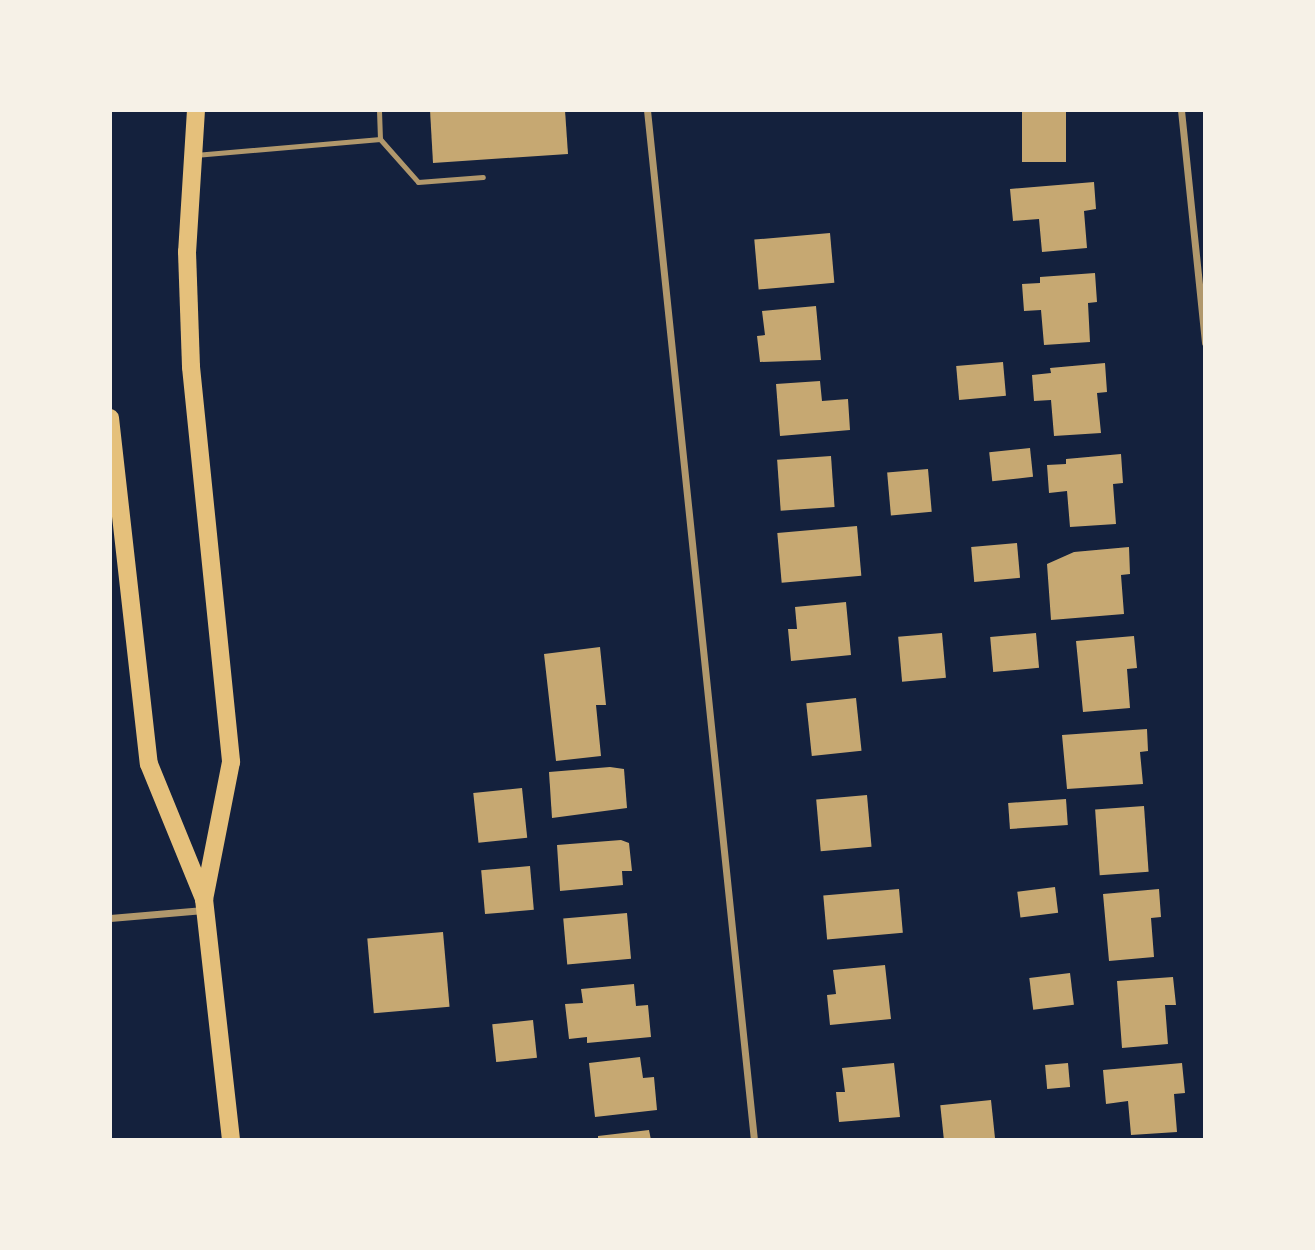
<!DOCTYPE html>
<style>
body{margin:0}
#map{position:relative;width:1315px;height:1250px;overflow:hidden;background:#14213d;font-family:"Source Sans 3",sans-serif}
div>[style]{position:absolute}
.building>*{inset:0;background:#c6a872;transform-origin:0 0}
.service>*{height:5px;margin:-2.5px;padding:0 2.5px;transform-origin:2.5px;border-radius:2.5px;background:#b1986c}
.minor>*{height:7px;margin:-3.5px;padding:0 3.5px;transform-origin:3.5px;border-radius:3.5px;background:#b1986c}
.primary>*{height:18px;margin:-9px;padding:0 9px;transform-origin:9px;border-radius:9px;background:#e5c07b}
span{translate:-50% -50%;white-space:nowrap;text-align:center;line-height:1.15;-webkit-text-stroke:7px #f6f1e7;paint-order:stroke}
.frame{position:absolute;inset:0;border:112px solid #f6f1e7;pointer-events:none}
</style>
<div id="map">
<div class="building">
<div style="clip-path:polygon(430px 110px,565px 110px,568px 154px,433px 163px)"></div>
<div style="left:1022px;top:110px;width:44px;height:52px"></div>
<div style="clip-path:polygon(1094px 182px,1096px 209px,1084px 211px,1087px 248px,1042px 252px,1039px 219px,1013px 221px,1010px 189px)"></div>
<div style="left:830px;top:233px;width:50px;height:76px;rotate:85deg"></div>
<div style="clip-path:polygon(1095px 273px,1097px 302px,1088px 303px,1090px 342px,1044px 345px,1041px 310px,1024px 311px,1022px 284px,1040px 283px,1040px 277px)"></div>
<div style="clip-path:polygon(816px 306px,821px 360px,760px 362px,757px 336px,765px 335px,762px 311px)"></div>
<div style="left:1003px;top:362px;width:34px;height:47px;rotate:85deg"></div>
<div style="clip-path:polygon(1105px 363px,1107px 392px,1097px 393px,1101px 433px,1054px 436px,1051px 400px,1034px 401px,1032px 375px,1051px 373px,1050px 368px)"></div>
<div style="clip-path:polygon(820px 381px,822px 401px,848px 399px,850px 430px,780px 436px,776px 384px)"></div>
<div style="left:1030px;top:448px;width:29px;height:41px;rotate:84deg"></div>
<div style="clip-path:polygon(1121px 454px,1123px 483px,1113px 484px,1116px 524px,1070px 527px,1067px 491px,1049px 493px,1047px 465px,1066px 464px,1066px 459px)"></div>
<div style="left:831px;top:456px;width:51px;height:54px;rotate:86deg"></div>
<div style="left:928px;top:469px;width:43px;height:41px;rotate:85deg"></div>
<div style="left:857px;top:526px;width:50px;height:80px;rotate:85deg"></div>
<div style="left:1017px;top:543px;width:35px;height:46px;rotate:85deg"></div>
<div style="clip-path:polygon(1129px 547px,1130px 574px,1121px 575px,1124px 614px,1051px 620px,1047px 564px,1074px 552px)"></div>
<div style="clip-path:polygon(846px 602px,851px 655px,791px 661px,788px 629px,797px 629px,795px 607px)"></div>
<div style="left:942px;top:633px;width:45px;height:44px;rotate:85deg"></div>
<div style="left:1036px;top:633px;width:35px;height:46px;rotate:85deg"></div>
<div style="clip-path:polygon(1134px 636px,1137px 668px,1127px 669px,1130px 708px,1083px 712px,1076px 641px)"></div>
<div style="clip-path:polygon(600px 647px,606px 705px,596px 705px,601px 756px,556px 761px,544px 654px)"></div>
<div style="left:856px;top:698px;width:53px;height:50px;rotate:84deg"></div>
<div style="clip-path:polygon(1147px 729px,1148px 751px,1140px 752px,1143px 784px,1067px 789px,1062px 735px)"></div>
<div style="clip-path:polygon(610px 767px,624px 769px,627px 808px,552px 818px,549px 772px)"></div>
<div style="left:522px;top:788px;width:50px;height:49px;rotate:84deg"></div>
<div style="left:867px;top:795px;width:52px;height:51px;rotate:85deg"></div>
<div style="left:1066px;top:799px;width:26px;height:58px;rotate:86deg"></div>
<div style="left:1144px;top:806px;width:66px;height:49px;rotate:86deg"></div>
<div style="clip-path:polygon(621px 840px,629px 843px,632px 871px,622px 871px,623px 885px,560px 891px,557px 845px)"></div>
<div style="left:530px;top:866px;width:44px;height:49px;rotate:85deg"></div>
<div style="left:1055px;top:887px;width:26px;height:38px;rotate:83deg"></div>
<div style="left:899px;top:889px;width:44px;height:76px;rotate:85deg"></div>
<div style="clip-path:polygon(1159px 889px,1161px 917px,1151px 918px,1154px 957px,1109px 961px,1103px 894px)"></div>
<div style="left:627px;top:913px;width:46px;height:64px;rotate:85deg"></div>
<div style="left:443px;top:932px;width:75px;height:76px;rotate:85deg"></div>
<div style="clip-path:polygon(885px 965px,891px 1019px,830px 1025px,827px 995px,836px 994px,833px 970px)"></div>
<div style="left:1070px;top:973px;width:32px;height:41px;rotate:83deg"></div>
<div style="clip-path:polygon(1173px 977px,1176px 1005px,1165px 1005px,1168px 1044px,1122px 1048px,1117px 981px)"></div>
<div style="clip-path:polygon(634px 984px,636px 1006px,648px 1005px,651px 1037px,587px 1043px,587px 1037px,569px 1039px,565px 1004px,583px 1003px,581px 989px)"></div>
<div style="left:533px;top:1020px;width:38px;height:41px;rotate:84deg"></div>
<div style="clip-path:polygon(640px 1057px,643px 1078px,654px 1077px,657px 1110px,595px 1117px,589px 1063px)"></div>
<div style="clip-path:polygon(894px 1063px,900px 1117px,839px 1122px,836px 1092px,845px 1092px,842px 1068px)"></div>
<div style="left:1068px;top:1063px;width:24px;height:23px;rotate:85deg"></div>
<div style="clip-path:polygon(1182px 1063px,1185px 1093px,1174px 1094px,1177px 1132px,1131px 1135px,1128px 1101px,1106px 1104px,1103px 1070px)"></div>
<div style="left:991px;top:1100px;width:40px;height:51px;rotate:84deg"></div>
<div style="clip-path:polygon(649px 1130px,651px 1140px,598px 1140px,598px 1136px)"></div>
</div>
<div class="service">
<div style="left:380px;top:139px;width:57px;rotate:48.5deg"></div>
<div style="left:418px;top:182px;width:65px;rotate:-4.4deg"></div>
<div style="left:195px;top:155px;width:186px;rotate:-4.9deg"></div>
<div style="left:380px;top:139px;width:29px;rotate:-92deg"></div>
</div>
<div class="minor">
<div style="left:647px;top:110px;width:1036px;rotate:84.07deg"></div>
<div style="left:1181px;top:110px;width:234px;rotate:84.1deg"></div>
<div style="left:110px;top:918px;width:94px;rotate:-4.9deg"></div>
</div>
<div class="primary">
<div style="left:196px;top:110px;width:142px;rotate:93.6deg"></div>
<div style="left:187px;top:252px;width:115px;rotate:88deg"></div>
<div style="left:191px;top:367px;width:397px;rotate:84.2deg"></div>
<div style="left:231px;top:762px;width:140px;rotate:101.1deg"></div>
<div style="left:204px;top:899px;width:243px;rotate:83.6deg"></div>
<div style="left:110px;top:418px;width:348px;rotate:83.6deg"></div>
<div style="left:149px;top:764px;width:146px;rotate:67.8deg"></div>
</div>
<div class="frame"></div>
</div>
